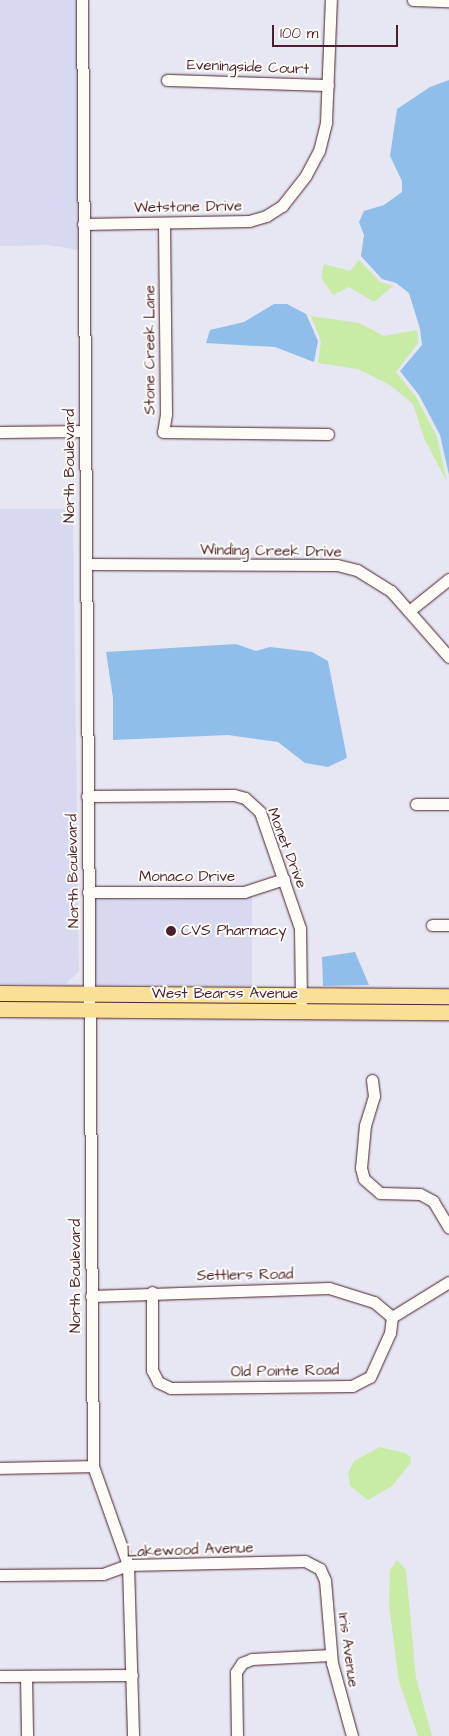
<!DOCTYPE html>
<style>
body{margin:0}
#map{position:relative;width:449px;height:1736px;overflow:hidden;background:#e6e7f2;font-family:"Architects Daughter",sans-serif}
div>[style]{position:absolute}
.built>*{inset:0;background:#d6d9ef}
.green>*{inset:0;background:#c8eca5}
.water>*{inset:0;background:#8fbeea}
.roads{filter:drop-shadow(0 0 1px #4a1f2b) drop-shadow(0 0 1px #4a1f2b)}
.minor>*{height:11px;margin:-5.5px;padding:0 5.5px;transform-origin:5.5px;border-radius:5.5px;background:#fdfcf7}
.major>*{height:15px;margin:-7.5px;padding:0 7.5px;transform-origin:7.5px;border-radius:7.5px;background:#fadf96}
.dots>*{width:14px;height:14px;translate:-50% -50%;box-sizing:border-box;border:2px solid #fdfcf7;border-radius:50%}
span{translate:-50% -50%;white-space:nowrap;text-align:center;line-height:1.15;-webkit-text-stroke:4px #fdfcf7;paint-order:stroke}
.street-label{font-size:15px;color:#4a1f2b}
.poi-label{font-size:15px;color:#4a1f2b}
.left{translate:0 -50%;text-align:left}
.scale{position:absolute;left:272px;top:25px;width:126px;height:22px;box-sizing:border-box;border:2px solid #4a1f2b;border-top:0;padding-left:6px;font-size:15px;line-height:18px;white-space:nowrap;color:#4a1f2b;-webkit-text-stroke:4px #fdfcf7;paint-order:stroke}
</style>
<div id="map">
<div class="built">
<div style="clip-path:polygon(0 0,80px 0,79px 250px,48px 245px,0 246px)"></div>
<div style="clip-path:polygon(0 509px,73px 509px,79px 971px,66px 984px,0 984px)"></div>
<div style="clip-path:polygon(252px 895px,252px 986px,95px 985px,92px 897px,145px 900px)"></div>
</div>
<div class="green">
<div style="clip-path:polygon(359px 260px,380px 282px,393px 286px,374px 302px,349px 287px,333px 295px,321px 278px,324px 264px,350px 271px)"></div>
<div style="clip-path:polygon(311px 316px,359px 323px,384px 336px,417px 330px,418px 343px,396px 372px,416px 397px,437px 437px,447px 482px,424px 438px,413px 404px,390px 385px,358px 369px,318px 363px,321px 341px)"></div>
<div style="clip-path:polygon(380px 1447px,405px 1453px,411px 1457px,410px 1464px,392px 1486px,368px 1500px,350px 1486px,348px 1473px,354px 1461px)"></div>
<div style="clip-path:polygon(397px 1560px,406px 1570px,416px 1678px,432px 1736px,418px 1736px,399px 1682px,389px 1605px,390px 1570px)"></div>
</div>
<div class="water">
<div style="clip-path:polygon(449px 80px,449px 475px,440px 435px,419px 395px,400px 371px,422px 345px,420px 329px,409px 293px,396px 283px,382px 279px,361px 256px,364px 235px,359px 222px,364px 211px,384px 205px,402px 192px,402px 181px,390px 156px,397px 109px,430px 87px)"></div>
<div style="clip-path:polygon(274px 304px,287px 304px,306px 314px,318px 341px,314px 362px,275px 347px,206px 343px,210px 330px,244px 322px)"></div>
<div style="clip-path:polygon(236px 644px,256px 651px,270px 647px,312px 652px,328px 661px,347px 758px,328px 767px,305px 763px,278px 742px,228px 735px,113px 740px,113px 698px,106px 652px)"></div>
<div style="clip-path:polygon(355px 952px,369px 985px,323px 986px,322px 957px)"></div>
</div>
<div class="roads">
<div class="minor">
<div style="left:82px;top:0;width:1466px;rotate:89.57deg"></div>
<div style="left:93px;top:1466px;width:105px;rotate:70.5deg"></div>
<div style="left:128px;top:1565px;width:171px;rotate:88.3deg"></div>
<div style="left:413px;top:0;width:36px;rotate:2deg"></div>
<div style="left:167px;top:80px;width:161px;rotate:1.8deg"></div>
<div style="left:164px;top:223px;width:191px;rotate:89.4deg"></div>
<div style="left:166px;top:414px;width:18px;rotate:99deg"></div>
<div style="left:163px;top:432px;width:165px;rotate:0.7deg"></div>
<div style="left:83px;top:224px;width:166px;rotate:-1deg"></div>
<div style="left:249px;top:221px;width:18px;rotate:-16deg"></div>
<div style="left:266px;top:216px;width:19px;rotate:-32deg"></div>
<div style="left:282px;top:206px;width:39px;rotate:-52deg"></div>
<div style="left:306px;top:175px;width:27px;rotate:-62deg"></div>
<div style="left:319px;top:151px;width:30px;rotate:-76deg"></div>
<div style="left:326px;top:122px;width:122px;rotate:-87.7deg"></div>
<div style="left:0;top:432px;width:85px;rotate:-0.7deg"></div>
<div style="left:86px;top:564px;width:251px;rotate:0.2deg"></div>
<div style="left:337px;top:565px;width:21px;rotate:14deg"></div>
<div style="left:357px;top:570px;width:40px;rotate:32deg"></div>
<div style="left:391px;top:591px;width:88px;rotate:48.7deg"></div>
<div style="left:409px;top:611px;width:51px;rotate:-38.7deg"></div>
<div style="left:87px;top:796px;width:147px;rotate:-0.4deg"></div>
<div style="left:234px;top:795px;width:11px;rotate:15deg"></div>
<div style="left:245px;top:798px;width:21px;rotate:43deg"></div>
<div style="left:260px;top:812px;width:123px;rotate:71deg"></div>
<div style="left:300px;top:928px;width:74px;rotate:89.2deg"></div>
<div style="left:416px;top:804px;width:33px"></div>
<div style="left:88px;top:892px;width:156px"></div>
<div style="left:244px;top:892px;width:42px;rotate:-18deg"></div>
<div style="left:432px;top:925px;width:17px"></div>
<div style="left:372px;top:1080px;width:16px;rotate:83deg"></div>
<div style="left:374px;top:1096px;width:30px;rotate:107deg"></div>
<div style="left:365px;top:1125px;width:43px;rotate:95.3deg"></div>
<div style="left:361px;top:1168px;width:11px;rotate:75deg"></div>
<div style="left:364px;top:1179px;width:21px;rotate:41deg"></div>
<div style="left:380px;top:1193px;width:40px;rotate:1.4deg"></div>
<div style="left:420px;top:1194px;width:15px;rotate:28deg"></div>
<div style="left:433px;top:1201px;width:31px;rotate:59deg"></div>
<div style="left:152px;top:1292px;width:78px;rotate:90deg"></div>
<div style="left:152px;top:1370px;width:13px;rotate:63deg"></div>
<div style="left:158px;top:1382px;width:14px;rotate:25deg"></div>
<div style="left:171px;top:1388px;width:181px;rotate:-0.6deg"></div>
<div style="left:352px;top:1386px;width:20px;rotate:-27deg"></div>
<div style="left:370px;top:1377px;width:48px;rotate:-65.6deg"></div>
<div style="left:390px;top:1333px;width:16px;rotate:-83deg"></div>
<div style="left:392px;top:1317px;width:67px;rotate:-31.6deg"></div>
<div style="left:91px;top:1296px;width:238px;rotate:-1.9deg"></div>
<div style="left:329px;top:1288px;width:47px;rotate:17.3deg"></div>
<div style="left:374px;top:1302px;width:23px;rotate:40deg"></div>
<div style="left:0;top:1468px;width:93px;rotate:-1.2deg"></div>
<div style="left:0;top:1575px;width:103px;rotate:-0.6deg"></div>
<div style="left:103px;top:1574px;width:27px;rotate:-20deg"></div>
<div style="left:128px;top:1565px;width:177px;rotate:-1.3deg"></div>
<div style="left:305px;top:1561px;width:17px;rotate:28deg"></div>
<div style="left:320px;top:1569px;width:12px;rotate:66deg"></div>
<div style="left:325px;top:1580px;width:83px;rotate:85.2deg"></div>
<div style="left:332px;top:1663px;width:76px;rotate:74.7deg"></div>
<div style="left:0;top:1676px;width:132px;rotate:-0.4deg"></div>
<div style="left:26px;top:1676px;width:60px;rotate:89deg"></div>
<div style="left:237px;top:1736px;width:64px;rotate:-90.9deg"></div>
<div style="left:236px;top:1672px;width:11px;rotate:-56deg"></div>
<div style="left:242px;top:1663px;width:11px;rotate:-22deg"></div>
<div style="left:252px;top:1659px;width:79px;rotate:-2.9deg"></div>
</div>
<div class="major">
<div style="left:0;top:993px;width:449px;rotate:0.4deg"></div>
<div style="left:0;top:1009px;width:449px;rotate:0.4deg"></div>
</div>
</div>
<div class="dots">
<div style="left:171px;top:931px;background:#4a1f2b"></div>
</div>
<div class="street-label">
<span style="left:248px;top:67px;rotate:2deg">Eveningside Court</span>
<span style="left:188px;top:207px;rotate:-1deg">Wetstone Drive</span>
<span style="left:150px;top:350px;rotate:-90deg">Stone Creek Lane</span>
<span style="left:70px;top:466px;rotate:-90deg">North Boulevard</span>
<span style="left:271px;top:551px;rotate:1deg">Winding Creek Drive</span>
<span style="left:287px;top:848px;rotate:69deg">Monet Drive</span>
<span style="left:73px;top:871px;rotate:-91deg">North Boulevard</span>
<span style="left:187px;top:877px">Monaco Drive</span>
<span style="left:225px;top:994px">West Bearss Avenue</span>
<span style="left:245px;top:1275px;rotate:-1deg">Settlers Road</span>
<span style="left:76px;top:1276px;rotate:-90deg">North Boulevard</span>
<span style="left:285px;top:1371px;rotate:-1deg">Old Pointe Road</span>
<span style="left:190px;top:1550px;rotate:-2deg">Lakewood Avenue</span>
<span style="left:348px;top:1650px;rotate:82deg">Iris Avenue</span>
</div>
<div class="poi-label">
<span class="left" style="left:181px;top:931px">CVS Pharmacy</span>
</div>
<div class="scale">100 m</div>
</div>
